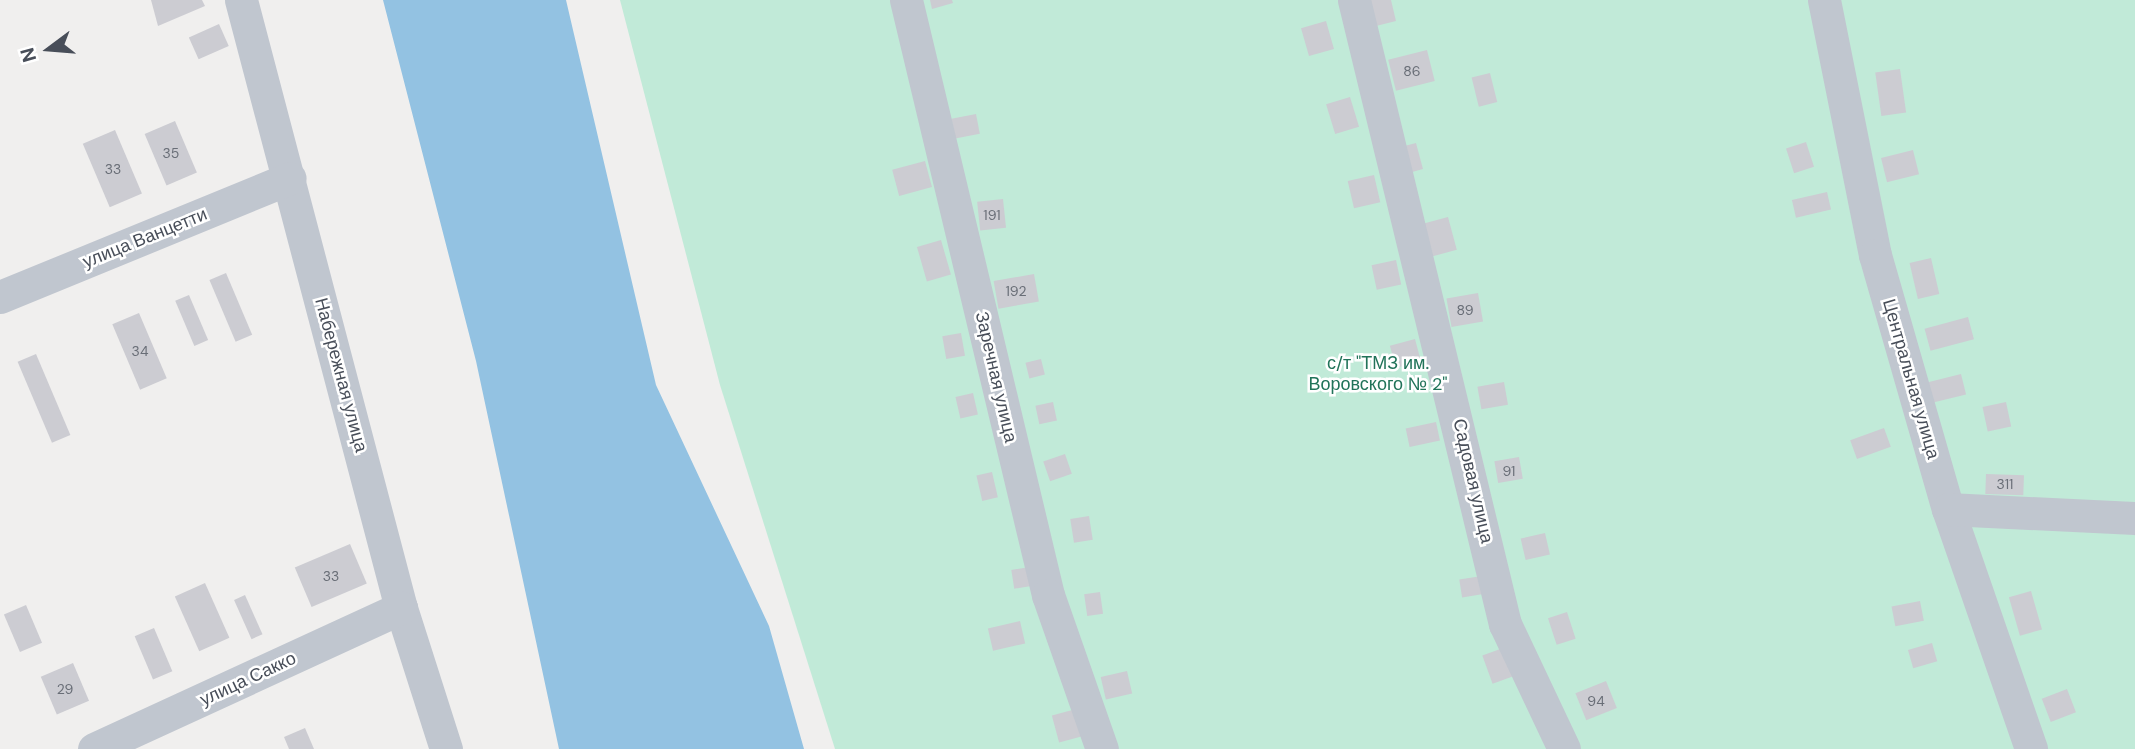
<!DOCTYPE html>
<meta charset="utf-8">
<style>
body{margin:0}
#map{position:relative;width:2135px;height:749px;overflow:hidden;background:#f0efee;font-family:"DM Sans",sans-serif}
div>[style]{position:absolute}
.green>*{inset:0;background:#c1ead8}
.water>*{inset:0;background:#93c2e2}
.building>*{inset:0;background:#ccccd2;transform-origin:0 0}
.minor>*{height:33px;margin:-16.5px;padding:0 16.5px;transform-origin:16.5px;border-radius:16.5px;background:#c0c6cf}
span{translate:-50% -50%;white-space:nowrap;text-align:center;line-height:1.15;-webkit-text-stroke:5px #fff;paint-order:stroke}
.number-label{font-size:14px;color:#696e77}
.number-label span{-webkit-text-stroke-width:0}
.street-label{font-size:18px;color:#484e59}
.park-label{font-size:18px;color:#217359}
.north{position:absolute;left:14px;top:14px;width:70px;height:70px;-webkit-text-stroke:5px #fff;paint-order:stroke;rotate:254deg;font-size:19px;font-weight:700;line-height:28px;text-align:center;color:#484e59}
.north::after{content:'';display:block;margin:auto;width:24px;height:32px;background:#484e59;clip-path:polygon(50% 0,100% 100%,50% 72%,0 100%)}
</style>
<div id="map">
<div class="green">
<div style="clip-path:polygon(620px 0,2135px 0,2135px 749px,835px 749px,720px 385px)"></div>
</div>
<div class="water">
<div style="clip-path:polygon(383px 0,566px 0,656px 385px,769px 626px,804px 749px,559px 749px,476px 361px)"></div>
</div>
<div class="building">
<div style="clip-path:polygon(151px 0,202px 0,205px 6px,158px 26px)"></div>
<div style="clip-path:polygon(930px 0,952px 0,953px 3px,932px 9px)"></div>
<div style="clip-path:polygon(1366px 0,1391px 0,1396px 21px,1372px 27px)"></div>
<div style="left:1326px;top:21px;width:29px;height:26px;rotate:74deg"></div>
<div style="left:219px;top:24px;width:24px;height:33px;rotate:66deg"></div>
<div style="left:1427px;top:50px;width:32px;height:40px;rotate:76deg"></div>
<div style="left:1900px;top:69px;width:44px;height:25px;rotate:82deg"></div>
<div style="left:1490px;top:73px;width:30px;height:19px;rotate:76deg"></div>
<div style="left:1350px;top:97px;width:31px;height:25px;rotate:73deg"></div>
<div style="left:976px;top:114px;width:20px;height:25px;rotate:79deg"></div>
<div style="left:175px;top:121px;width:56px;height:33px;rotate:67deg"></div>
<div style="left:115px;top:130px;width:69px;height:35px;rotate:67deg"></div>
<div style="left:1806px;top:142px;width:26px;height:21px;rotate:72deg"></div>
<div style="left:1416px;top:143px;width:27px;height:14px;rotate:75deg"></div>
<div style="left:1913px;top:150px;width:25px;height:33px;rotate:76deg"></div>
<div style="left:925px;top:161px;width:27px;height:34px;rotate:75deg"></div>
<div style="left:1374px;top:175px;width:28px;height:27px;rotate:77deg"></div>
<div style="left:1827px;top:192px;width:18px;height:36px;rotate:77deg"></div>
<div style="left:1003px;top:199px;width:29px;height:26px;rotate:84deg"></div>
<div style="left:1448px;top:217px;width:34px;height:26px;rotate:75deg"></div>
<div style="left:941px;top:240px;width:36px;height:25px;rotate:74deg"></div>
<div style="left:1931px;top:258px;width:37px;height:22px;rotate:77deg"></div>
<div style="left:1396px;top:260px;width:25px;height:25px;rotate:78deg"></div>
<div style="left:226px;top:273px;width:67px;height:18px;rotate:67deg"></div>
<div style="left:1034px;top:274px;width:28px;height:41px;rotate:80deg"></div>
<div style="left:1478px;top:293px;width:29px;height:32px;rotate:80deg"></div>
<div style="left:189px;top:295px;width:49px;height:15px;rotate:67deg"></div>
<div style="left:139px;top:313px;width:71px;height:29px;rotate:67deg"></div>
<div style="left:1968px;top:317px;width:23px;height:45px;rotate:75deg"></div>
<div style="left:961px;top:333px;width:23px;height:19px;rotate:80deg"></div>
<div style="left:1415px;top:339px;width:23px;height:26px;rotate:75deg"></div>
<div style="left:36px;top:354px;width:88px;height:20px;rotate:67deg"></div>
<div style="left:1041px;top:359px;width:16px;height:16px;rotate:76deg"></div>
<div style="left:1961px;top:374px;width:21px;height:35px;rotate:76deg"></div>
<div style="left:1504px;top:382px;width:23px;height:27px;rotate:80deg"></div>
<div style="left:973px;top:393px;width:22px;height:18px;rotate:77deg"></div>
<div style="left:1053px;top:402px;width:19px;height:18px;rotate:78deg"></div>
<div style="left:2006px;top:402px;width:25px;height:24px;rotate:78deg"></div>
<div style="left:1436px;top:422px;width:19px;height:31px;rotate:78deg"></div>
<div style="left:1884px;top:428px;width:20px;height:36px;rotate:70deg"></div>
<div style="left:1065px;top:454px;width:21px;height:23px;rotate:71deg"></div>
<div style="left:1519px;top:457px;width:22px;height:25px;rotate:80deg"></div>
<div style="left:992px;top:472px;width:26px;height:16px;rotate:77deg"></div>
<div style="left:1986px;top:474px;width:38px;height:20px;rotate:2deg"></div>
<div style="left:1089px;top:516px;width:24px;height:19px;rotate:81deg"></div>
<div style="left:1545px;top:533px;width:22px;height:25px;rotate:77deg"></div>
<div style="left:350px;top:544px;width:43px;height:60px;rotate:67deg"></div>
<div style="left:1036px;top:566px;width:19px;height:25px;rotate:81deg"></div>
<div style="left:1482px;top:576px;width:18px;height:23px;rotate:81deg"></div>
<div style="left:205px;top:583px;width:60px;height:33px;rotate:66deg"></div>
<div style="left:2031px;top:591px;width:40px;height:23px;rotate:74deg"></div>
<div style="left:1100px;top:592px;width:22px;height:16px;rotate:82deg"></div>
<div style="left:245px;top:595px;width:43px;height:12px;rotate:66deg"></div>
<div style="left:1920px;top:601px;width:20px;height:29px;rotate:79deg"></div>
<div style="left:26px;top:605px;width:41px;height:24px;rotate:67deg"></div>
<div style="left:1567px;top:612px;width:28px;height:20px;rotate:72deg"></div>
<div style="left:1020px;top:621px;width:23px;height:33px;rotate:77deg"></div>
<div style="left:154px;top:628px;width:47px;height:21px;rotate:67deg"></div>
<div style="left:1932px;top:643px;width:19px;height:25px;rotate:74deg"></div>
<div style="left:1503px;top:648px;width:30px;height:22px;rotate:70deg"></div>
<div style="left:73px;top:663px;width:41px;height:35px;rotate:67deg"></div>
<div style="left:1127px;top:671px;width:23px;height:27px;rotate:77deg"></div>
<div style="left:1606px;top:681px;width:29px;height:33px;rotate:68deg"></div>
<div style="left:2067px;top:689px;width:25px;height:27px;rotate:69deg"></div>
<div style="left:1076px;top:709px;width:28px;height:25px;rotate:75deg"></div>
<div style="clip-path:polygon(305px 728px,314px 749px,289px 749px,284px 737px)"></div>
</div>
<div class="minor">
<div style="left:241px;top:0;width:629px;rotate:75.26deg"></div>
<div style="left:401px;top:608px;width:148px;rotate:72.3deg"></div>
<div style="left:906px;top:0;width:612px;rotate:76.58deg"></div>
<div style="left:1048px;top:595px;width:163px;rotate:70.7deg"></div>
<div style="left:1354px;top:0;width:642px;rotate:76.4deg"></div>
<div style="left:1505px;top:624px;width:138px;rotate:64.7deg"></div>
<div style="left:1824px;top:0;width:260px;rotate:78.7deg"></div>
<div style="left:1875px;top:255px;width:264px;rotate:74deg"></div>
<div style="left:1948px;top:509px;width:254px;rotate:70.9deg"></div>
<div style="left:0;top:297px;width:313px;rotate:-22.3deg"></div>
<div style="left:1948px;top:509px;width:187px;rotate:2.8deg"></div>
<div style="left:94px;top:749px;width:338px;rotate:-24.7deg"></div>
</div>
<div class="number-label">
<span style="left:1412px;top:71px">86</span>
<span style="left:171px;top:153px">35</span>
<span style="left:113px;top:169px">33</span>
<span style="left:992px;top:215px">191</span>
<span style="left:1016px;top:291px">192</span>
<span style="left:1465px;top:310px">89</span>
<span style="left:140px;top:351px">34</span>
<span style="left:1509px;top:471px">91</span>
<span style="left:2005px;top:484px">311</span>
<span style="left:331px;top:576px">33</span>
<span style="left:65px;top:689px">29</span>
<span style="left:1596px;top:701px">94</span>
</div>
<div class="street-label">
<span style="left:145px;top:238px;rotate:-22deg">улица Ванцетти</span>
<span style="left:341px;top:375px;rotate:75deg">Набережная улица</span>
<span style="left:996px;top:377px;rotate:77deg">Заречная улица</span>
<span style="left:1911px;top:379px;rotate:74deg">Центральная улица</span>
<span style="left:1473px;top:481px;rotate:77deg">Садовая улица</span>
<span style="left:248px;top:679px;rotate:-25deg">улица Сакко</span>
</div>
<div class="park-label">
<span style="left:1378px;top:374px">с/т "ТМЗ им.<br>Воровского № 2"</span>
</div>
<div class="north">N</div>
</div>
